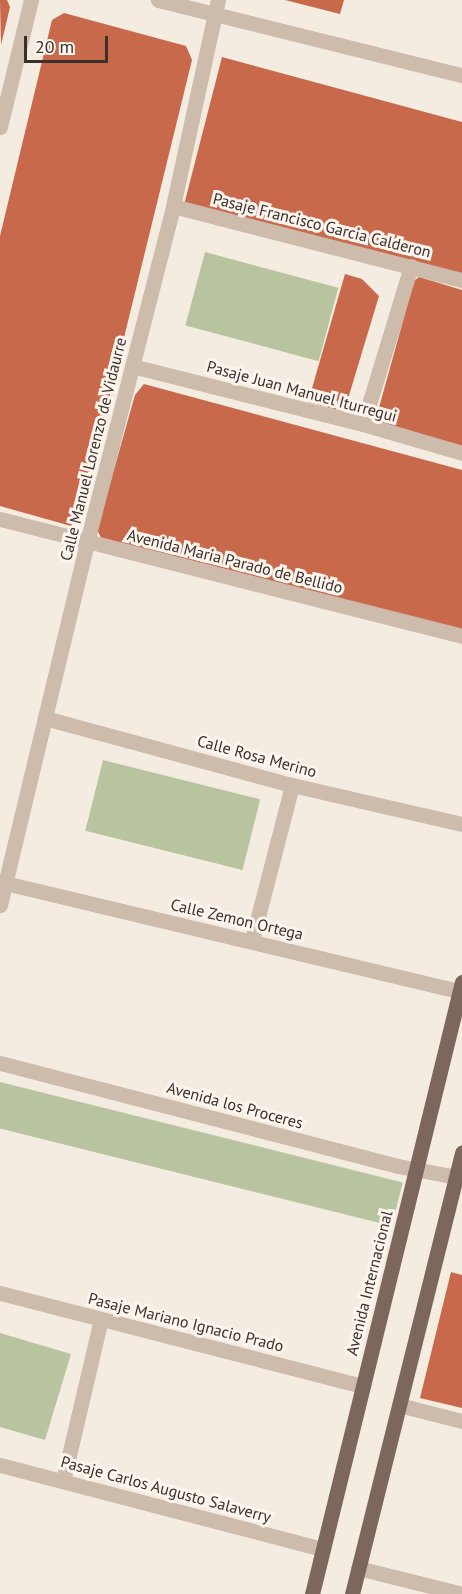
<!DOCTYPE html>
<style>
body{margin:0}
#map{position:relative;width:462px;height:1594px;overflow:hidden;background:#f4ebe1;font-family:"PT Sans",sans-serif}
div>[style]{position:absolute}
.green>*{inset:0;background:#b8c4a0;transform-origin:0 0}
.building>*{inset:0;background:#c8694b}
.minor>*{height:15px;margin:-7.5px;padding:0 7.5px;transform-origin:7.5px;border-radius:7.5px;background:#cdbbac}
.major>*{height:15px;margin:-7.5px;padding:0 7.5px;transform-origin:7.5px;border-radius:7.5px;background:#7d675c}
span{translate:-50% -50%;white-space:nowrap;text-align:center;line-height:1.15;-webkit-text-stroke:6px #fbf5ee;paint-order:stroke}
.street-label{font-size:16px;color:#3b302b}
.scale{position:absolute;left:24px;top:36px;width:84px;height:27px;box-sizing:border-box;border:3px solid #3b302b;border-top:0;padding-left:8px;font-size:18px;line-height:21px;white-space:nowrap;color:#3b302b;-webkit-text-stroke:4px #fbf5ee;paint-order:stroke}
</style>
<div id="map">
<div class="green">
<div style="left:205px;top:252px;width:138px;height:76px;rotate:15deg"></div>
<div style="left:103px;top:760px;width:162px;height:73px;rotate:14deg"></div>
<div style="left:0;top:1082px;width:415px;height:45px;rotate:14deg"></div>
<div style="clip-path:polygon(0 1333px,71px 1354px,45px 1440px,0 1427px)"></div>
</div>
<div class="building">
<div style="clip-path:polygon(0 0,7px 0,10px 7px,1px 45px)"></div>
<div style="clip-path:polygon(285px 0,344px 0,340px 14px)"></div>
<div style="clip-path:polygon(64px 13px,186px 46px,192px 60px,96px 452px,79px 516px,71px 526px,0 506px,0 236px,52px 20px)"></div>
<div style="clip-path:polygon(222px 57px,462px 122px,462px 275px,184px 205px)"></div>
<div style="clip-path:polygon(345px 274px,362px 279px,379px 296px,344px 412px,308px 402px)"></div>
<div style="clip-path:polygon(419px 277px,462px 290px,462px 446px,381px 423px,377px 415px,414px 281px)"></div>
<div style="clip-path:polygon(144px 384px,462px 470px,462px 632px,102px 539px,97px 530px,135px 395px)"></div>
<div style="clip-path:polygon(451px 1272px,462px 1275px,462px 1408px,420px 1398px)"></div>
</div>
<div class="minor">
<div style="left:158px;top:0;width:313px;rotate:13.9deg"></div>
<div style="left:0;top:127px;width:131px;rotate:-76.3deg"></div>
<div style="left:173px;top:206px;width:298px;rotate:14.4deg"></div>
<div style="left:132px;top:366px;width:238px;rotate:14.1deg"></div>
<div style="left:363px;top:424px;width:103px;rotate:16.3deg"></div>
<div style="left:363px;top:424px;width:165px;rotate:-73.1deg"></div>
<div style="left:0;top:519px;width:477px;rotate:14.2deg"></div>
<div style="left:45px;top:718px;width:256px;rotate:15.2deg"></div>
<div style="left:292px;top:785px;width:174px;rotate:12.9deg"></div>
<div style="left:5px;top:883px;width:468px;rotate:13.4deg"></div>
<div style="left:0;top:905px;width:373px;rotate:-76.5deg"></div>
<div style="left:87px;top:542px;width:347px;rotate:-75.6deg"></div>
<div style="left:173px;top:206px;width:211px;rotate:-77.7deg"></div>
<div style="left:252px;top:940px;width:160px;rotate:-75.5deg"></div>
<div style="left:0;top:1063px;width:411px;rotate:14.5deg"></div>
<div style="left:398px;top:1166px;width:65px;rotate:10.6deg"></div>
<div style="left:0;top:1293px;width:375px;rotate:14.4deg"></div>
<div style="left:399px;top:1405px;width:65px;rotate:14.3deg"></div>
<div style="left:0;top:1465px;width:334px;rotate:14.6deg"></div>
<div style="left:63px;top:1481px;width:166px;rotate:-76.8deg"></div>
<div style="left:358px;top:1568px;width:107px;rotate:14deg"></div>
</div>
<div class="major">
<div style="left:312px;top:1594px;width:630px;rotate:-76.23deg"></div>
<div style="left:352px;top:1594px;width:455px;rotate:-76deg"></div>
</div>
<div class="street-label">
<span style="left:322px;top:225px;rotate:14deg">Pasaje Francisco Garcia Calderon</span>
<span style="left:302px;top:391px;rotate:15deg">Pasaje Juan Manuel Iturregui</span>
<span style="left:93px;top:449px;rotate:-76deg">Calle Manuel Lorenzo de Vidaurre</span>
<span style="left:235px;top:561px;rotate:14deg">Avenida Maria Parado de Bellido</span>
<span style="left:257px;top:756px;rotate:15deg">Calle Rosa Merino</span>
<span style="left:237px;top:919px;rotate:13deg">Calle Zemon Ortega</span>
<span style="left:235px;top:1105px;rotate:15deg">Avenida los Proceres</span>
<span style="left:369px;top:1283px;rotate:-76deg">Avenida Internacional</span>
<span style="left:186px;top:1322px;rotate:14deg">Pasaje Mariano Ignacio Prado</span>
<span style="left:166px;top:1489px;rotate:15deg">Pasaje Carlos Augusto Salaverry</span>
</div>
<div class="scale">20 m</div>
</div>
